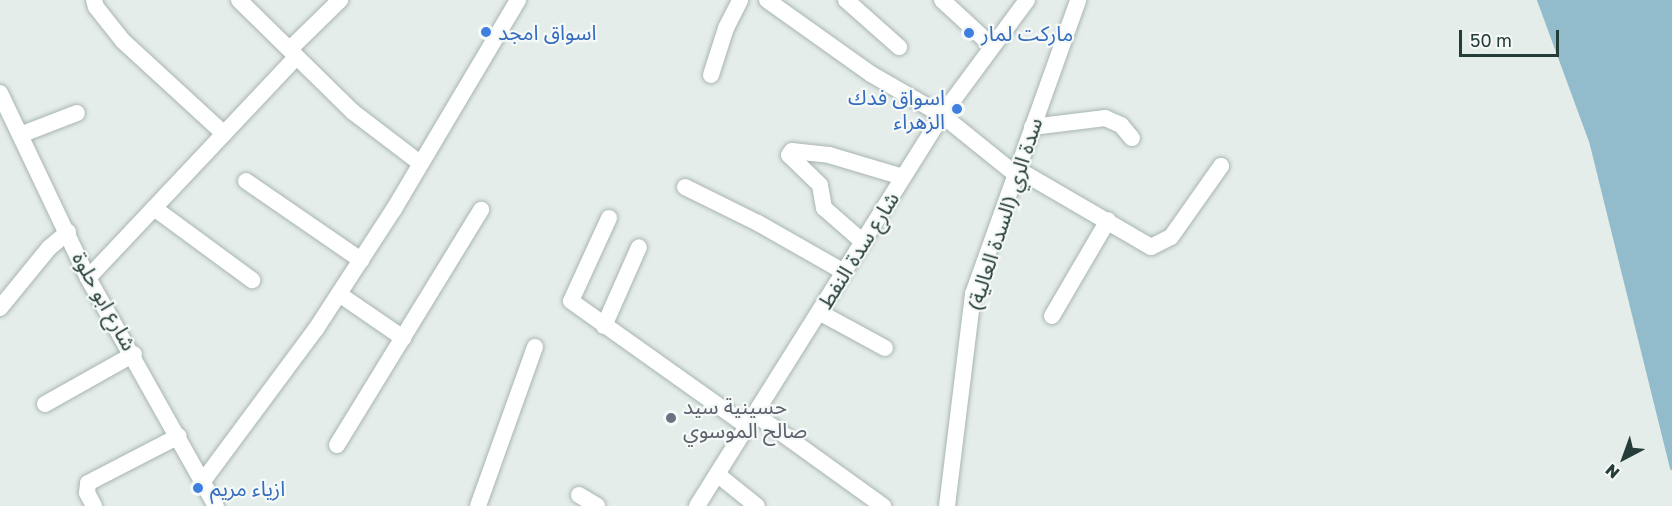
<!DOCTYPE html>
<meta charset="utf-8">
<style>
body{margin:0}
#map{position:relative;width:1672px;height:506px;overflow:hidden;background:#e5edea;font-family:"Golos Text","Noto Sans Arabic",sans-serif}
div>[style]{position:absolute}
.water>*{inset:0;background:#92bccc}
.stream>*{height:4px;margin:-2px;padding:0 2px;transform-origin:2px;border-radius:2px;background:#92bccc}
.roads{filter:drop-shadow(0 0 2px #a8b5b1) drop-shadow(0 0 2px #a8b5b1)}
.minor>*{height:16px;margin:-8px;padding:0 8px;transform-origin:8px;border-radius:8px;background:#fff}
.dots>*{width:16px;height:16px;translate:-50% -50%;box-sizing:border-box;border:3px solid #f5f9f8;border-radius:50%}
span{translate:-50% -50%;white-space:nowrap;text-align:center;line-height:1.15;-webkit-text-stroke:4.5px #f5f9f8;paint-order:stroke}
.shop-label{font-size:21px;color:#366cbe}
.left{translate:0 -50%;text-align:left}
.right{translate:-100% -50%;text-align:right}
.street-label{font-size:21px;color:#253d39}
.worship-label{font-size:21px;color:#5b616d}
.north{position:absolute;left:1594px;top:428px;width:60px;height:60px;-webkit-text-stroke:4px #f5f9f8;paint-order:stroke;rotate:221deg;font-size:16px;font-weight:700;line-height:24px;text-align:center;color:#253d39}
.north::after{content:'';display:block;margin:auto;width:21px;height:27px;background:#253d39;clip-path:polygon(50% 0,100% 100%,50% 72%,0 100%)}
.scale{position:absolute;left:1459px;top:30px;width:100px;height:27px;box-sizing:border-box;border:3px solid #253d39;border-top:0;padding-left:8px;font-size:18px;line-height:21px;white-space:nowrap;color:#253d39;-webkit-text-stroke:4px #f5f9f8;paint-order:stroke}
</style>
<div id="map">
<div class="water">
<div style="clip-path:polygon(1539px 0,1672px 0,1672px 468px,1591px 141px)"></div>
</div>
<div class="stream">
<div style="left:1539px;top:0;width:150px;rotate:69.8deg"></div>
<div style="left:1591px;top:141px;width:337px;rotate:76.1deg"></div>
</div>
<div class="roads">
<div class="minor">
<div style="left:94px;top:0;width:7px;rotate:74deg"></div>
<div style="left:96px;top:7px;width:43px;rotate:51.5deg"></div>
<div style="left:123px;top:41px;width:137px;rotate:42.6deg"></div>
<div style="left:239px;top:0;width:160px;rotate:44.5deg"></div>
<div style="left:353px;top:112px;width:84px;rotate:37.3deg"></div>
<div style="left:767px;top:0;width:128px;rotate:35.4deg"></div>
<div style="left:871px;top:74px;width:82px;rotate:30deg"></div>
<div style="left:942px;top:115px;width:94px;rotate:38.9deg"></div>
<div style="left:846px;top:0;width:71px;rotate:41.6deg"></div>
<div style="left:942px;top:0;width:67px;rotate:42.6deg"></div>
<div style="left:291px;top:48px;width:69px;rotate:-44.4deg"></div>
<div style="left:711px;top:75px;width:49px;rotate:-72.3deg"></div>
<div style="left:726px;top:28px;width:31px;rotate:-63deg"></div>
<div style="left:0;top:93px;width:205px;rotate:64.6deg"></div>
<div style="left:88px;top:278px;width:261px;rotate:60.7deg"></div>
<div style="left:1032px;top:127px;width:74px;rotate:-7deg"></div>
<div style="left:1105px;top:118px;width:17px;rotate:24deg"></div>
<div style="left:1121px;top:125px;width:17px;rotate:50deg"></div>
<div style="left:20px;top:135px;width:61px;rotate:-21.1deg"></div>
<div style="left:1017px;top:169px;width:155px;rotate:30.2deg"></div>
<div style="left:1151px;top:247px;width:22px;rotate:-27deg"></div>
<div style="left:1171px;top:237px;width:87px;rotate:-54.8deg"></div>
<div style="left:246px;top:181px;width:140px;rotate:34.5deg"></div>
<div style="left:685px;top:187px;width:81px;rotate:26.3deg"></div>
<div style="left:758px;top:223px;width:99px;rotate:29.7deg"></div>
<div style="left:154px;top:208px;width:122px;rotate:36.3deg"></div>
<div style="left:609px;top:218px;width:91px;rotate:114.6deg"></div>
<div style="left:571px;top:301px;width:216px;rotate:35.4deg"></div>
<div style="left:863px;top:242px;width:52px;rotate:-138.9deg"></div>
<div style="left:824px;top:208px;width:23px;rotate:-100deg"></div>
<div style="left:820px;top:185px;width:43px;rotate:-135.9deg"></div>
<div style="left:789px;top:155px;width:5px;rotate:-53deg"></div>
<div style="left:792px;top:151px;width:37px;rotate:6deg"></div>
<div style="left:829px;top:155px;width:77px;rotate:16.6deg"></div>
<div style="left:88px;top:278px;width:302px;rotate:-46.7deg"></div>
<div style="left:339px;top:294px;width:78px;rotate:34.5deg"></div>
<div style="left:0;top:308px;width:77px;rotate:-50.8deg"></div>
<div style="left:49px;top:248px;width:25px;rotate:-40deg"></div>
<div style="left:819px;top:312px;width:75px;rotate:28.6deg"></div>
<div style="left:1052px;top:316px;width:111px;rotate:-59.7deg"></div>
<div style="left:604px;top:326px;width:86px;rotate:-66.1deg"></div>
<div style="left:45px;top:404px;width:102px;rotate:-29.3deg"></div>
<div style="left:755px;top:414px;width:158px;rotate:35.7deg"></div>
<div style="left:337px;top:445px;width:276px;rotate:-58.5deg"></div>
<div style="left:717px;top:474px;width:51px;rotate:38.7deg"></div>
<div style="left:203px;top:481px;width:189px;rotate:-53.4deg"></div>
<div style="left:316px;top:329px;width:143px;rotate:-57deg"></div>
<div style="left:394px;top:209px;width:243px;rotate:-59.3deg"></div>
<div style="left:579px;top:495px;width:21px;rotate:31deg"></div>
<div style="left:94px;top:506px;width:15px;rotate:-118deg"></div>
<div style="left:87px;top:493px;width:10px;rotate:-84deg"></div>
<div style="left:88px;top:483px;width:102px;rotate:-27.3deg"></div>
<div style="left:478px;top:506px;width:169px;rotate:-70.3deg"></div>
<div style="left:697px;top:506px;width:461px;rotate:-57.9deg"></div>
<div style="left:942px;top:115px;width:143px;rotate:-53.5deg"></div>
<div style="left:947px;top:506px;width:214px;rotate:-83deg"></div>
<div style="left:973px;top:294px;width:312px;rotate:-70.3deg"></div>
</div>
</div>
<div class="dots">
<div style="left:486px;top:32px;background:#3f7fe0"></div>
<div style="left:969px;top:33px;background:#3f7fe0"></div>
<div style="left:957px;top:109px;background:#3f7fe0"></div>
<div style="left:671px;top:418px;background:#6b7280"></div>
<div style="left:198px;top:488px;background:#3f7fe0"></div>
</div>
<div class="shop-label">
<span class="left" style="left:498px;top:32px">اسواق امجد</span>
<span class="left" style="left:981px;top:33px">ماركت لمار</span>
<span class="right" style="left:945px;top:109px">اسواق فدك<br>الزهراء</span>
<span class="left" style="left:210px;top:488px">ازياء مريم</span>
</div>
<div class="street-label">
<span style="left:1004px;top:214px;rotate:-72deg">سدة الري (السدة العالية)</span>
<span style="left:858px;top:250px;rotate:-58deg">شارع سدة النفط</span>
<span style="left:105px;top:301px;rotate:61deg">شارع ابو حلوة</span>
</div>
<div class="worship-label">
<span class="left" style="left:683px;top:418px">حسينية سيد<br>صالح الموسوي</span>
</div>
<div class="north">N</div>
<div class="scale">50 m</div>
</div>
